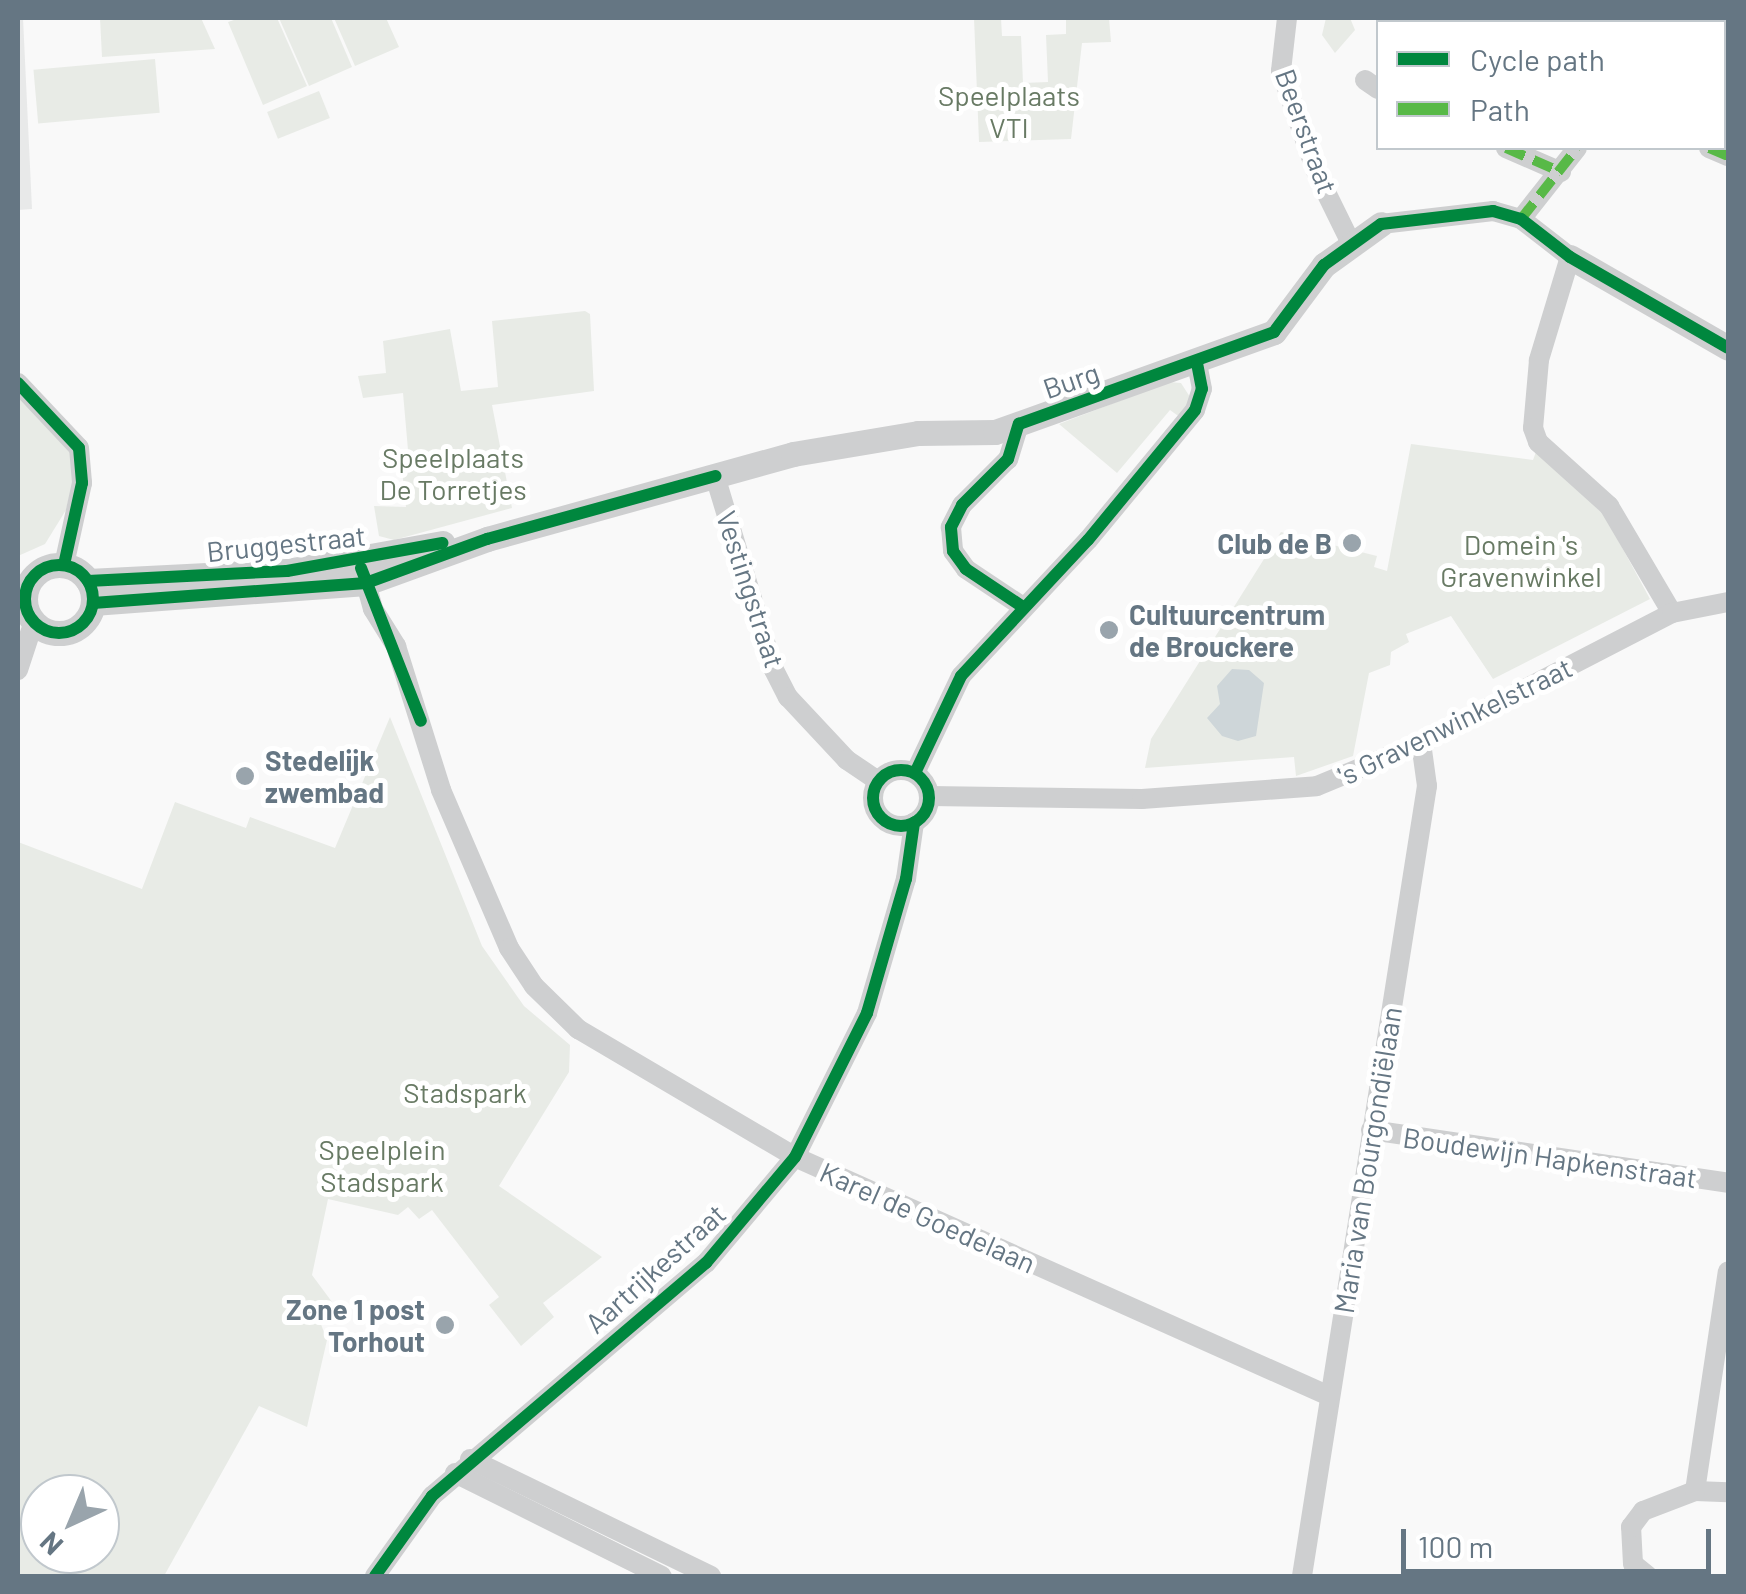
<!DOCTYPE html>
<meta charset="utf-8">
<style>
body{margin:0}
#map{position:relative;width:1746px;height:1594px;overflow:hidden;background:#f9f9f9;font-family:Barlow,sans-serif}
div>[style]{position:absolute}
.built>*{inset:0;background:#e8e9e9}
.green>*{inset:0;background:#e8ebe6;transform-origin:0 0}
.water>*{inset:0;background:#ced6d9}
.minor>*{height:20px;margin:-10px;padding:0 10px;transform-origin:10px;border-radius:10px;background:#cecfd0}
.minor>.ring{margin:-10px;padding:0;box-sizing:content-box;background:none;border:20px solid #cecfd0;border-radius:50%}
.tertiary>*{height:25px;margin:-12.5px;padding:0 12.5px;transform-origin:12.5px;border-radius:12.5px;background:#cecfd0}
.tertiary>.ring{margin:-12.5px;padding:0;box-sizing:content-box;background:none;border:25px solid #cecfd0;border-radius:50%}
.quiet>*{height:10px;margin-top:-5px;transform-origin:0;background:repeating-linear-gradient(90deg,#58b947 0 20px,transparent 0 30px)}
.cycleway>*{height:12px;margin:-6px;padding:0 6px;transform-origin:6px;border-radius:6px;background:#00873e}
.cycleway>.ring{margin:-6px;padding:0;box-sizing:content-box;background:none;border:12px solid #00873e;border-radius:50%}
.dots>*{width:28px;height:28px;translate:-50% -50%;box-sizing:border-box;border:5px solid #fff;border-radius:50%}
span{translate:-50% -50%;white-space:nowrap;text-align:center;line-height:1.15;-webkit-text-stroke:10px #fff;paint-order:stroke}
.park-label{font-size:28px;color:#687a64}
.street-label{font-size:28px;color:#657683}
.poi-label{font-size:28px;color:#657683;font-weight:700}
.right{translate:-100% -50%;text-align:right}
.left{translate:0 -50%;text-align:left}
.frame{position:absolute;inset:0;border:20px solid #657683;pointer-events:none}
.legend{position:absolute;left:1376px;top:20px;width:350px;height:130px;box-sizing:border-box;background:#fff;border:2px solid #c1c8cd;margin:0;padding:12px 18px;list-style:none;font-size:30px;color:#657683}
.legend li{display:flex;align-items:center;gap:20px;height:50px}
.legend b{width:50px;border:2px solid #c1c8cd}
.north{position:absolute;left:20px;top:1474px;width:100px;height:100px;box-sizing:border-box;background:#fff;border:2px solid #c1c8cd;border-radius:50%;rotate:224deg;font-size:28px;font-weight:700;line-height:40px;text-align:center;color:#657683}
.north::after{content:'';display:block;margin:auto;width:35px;height:45px;background:#99a4ac;clip-path:polygon(50% 0,100% 100%,50% 72%,0 100%)}
.scale{position:absolute;left:1401px;top:1529px;width:310px;height:45px;box-sizing:border-box;border:5px solid #657683;border-top:0;padding-left:12px;font-size:30px;line-height:35px;white-space:nowrap;color:#657683;-webkit-text-stroke:8px #fff;paint-order:stroke}
</style>
<div id="map">
<div class="built">
<div style="clip-path:polygon(18px 18px,23px 18px,32px 209px,18px 210px)"></div>
</div>
<div class="green">
<div style="clip-path:polygon(100px 18px,201px 18px,215px 49px,102px 57px)"></div>
<div style="clip-path:polygon(240px 18px,277px 18px,307px 86px,263px 105px,228px 22px)"></div>
<div style="clip-path:polygon(279px 18px,331px 18px,352px 67px,309px 86px)"></div>
<div style="clip-path:polygon(334px 18px,386px 18px,399px 47px,355px 66px)"></div>
<div style="clip-path:polygon(974px 18px,1001px 18px,1002px 36px,1021px 36px,1023px 83px,1048px 82px,1046px 35px,1066px 34px,1066px 18px,1109px 18px,1111px 42px,1082px 43px,1071px 139px,979px 142px)"></div>
<div style="clip-path:polygon(1326px 18px,1350px 18px,1355px 30px,1335px 53px,1322px 35px)"></div>
<div style="left:155px;top:59px;width:54px;height:122px;rotate:85deg"></div>
<div style="left:319px;top:91px;width:29px;height:56px;rotate:68deg"></div>
<div style="clip-path:polygon(585px 311px,590px 314px,594px 391px,492px 405px,512px 508px,394px 540px,379px 536px,374px 506px,406px 507px,400px 451px,408px 450px,403px 393px,363px 398px,358px 376px,386px 373px,383px 341px,450px 329px,461px 391px,498px 387px,492px 321px)"></div>
<div style="clip-path:polygon(1169px 382px,1181px 383px,1190px 397px,1181px 418px,1170px 410px,1117px 473px,1059px 424px)"></div>
<div style="clip-path:polygon(18px 394px,72px 452px,76px 469px,66px 510px,45px 544px,18px 556px)"></div>
<div style="clip-path:polygon(1411px 444px,1533px 460px,1537px 449px,1605px 516px,1650px 599px,1493px 679px,1451px 616px,1406px 634px,1409px 642px,1391px 652px,1390px 665px,1369px 673px,1353px 756px,1296px 776px,1294px 757px,1145px 768px,1151px 739px,1281px 532px,1377px 556px,1374px 567px,1387px 571px)"></div>
<div style="clip-path:polygon(evenodd,390px 717px,482px 946px,524px 1006px,570px 1045px,569px 1072px,499px 1186px,602px 1257px,543px 1303px,554px 1317px,521px 1346px,489px 1305px,499px 1297px,432px 1210px,419px 1219px,408px 1207px,398px 1215px,328px 1199px,312px 1275px,335px 1306px,319px 1319px,327px 1340px,307px 1427px,259px 1406px,164px 1576px,18px 1576px,18px 842px,142px 889px,175px 802px,246px 828px,250px 817px,335px 848px,390px 717px,40px 1494px,100px 1494px,100px 1554px,40px 1554px,40px 1494px)"></div>
</div>
<div class="water">
<div style="clip-path:polygon(1232px 669px,1249px 670px,1264px 683px,1256px 736px,1238px 741px,1222px 736px,1207px 718px,1220px 704px,1217px 686px)"></div>
</div>
<div class="minor">
<div style="left:1287px;top:18px;width:53px;rotate:96.5deg"></div>
<div style="left:1281px;top:71px;width:109px;rotate:70.7deg"></div>
<div style="left:1317px;top:174px;width:75px;rotate:63.8deg"></div>
<div style="left:1527px;top:18px;width:13px;rotate:18deg"></div>
<div style="left:1619px;top:22px;width:4px;rotate:-76deg"></div>
<div style="left:1365px;top:80px;width:16px;rotate:35deg"></div>
<div style="left:1506px;top:148px;width:60px;rotate:23.6deg"></div>
<div style="left:1709px;top:148px;width:21px;rotate:23deg"></div>
<div style="left:1521px;top:219px;width:90px;rotate:-51.7deg"></div>
<div style="left:1381px;top:224px;width:113px;rotate:-6.6deg"></div>
<div style="left:1493px;top:211px;width:29px;rotate:16deg"></div>
<div style="left:1521px;top:219px;width:62px;rotate:37.8deg"></div>
<div style="left:1570px;top:257px;width:108px;rotate:106.8deg"></div>
<div style="left:1539px;top:360px;width:68px;rotate:95deg"></div>
<div style="left:1533px;top:428px;width:15px;rotate:70deg"></div>
<div style="left:1538px;top:442px;width:96px;rotate:42deg"></div>
<div style="left:1609px;top:506px;width:124px;rotate:59.5deg"></div>
<div style="left:18px;top:383px;width:89px;rotate:46.8deg"></div>
<div style="left:79px;top:448px;width:35px;rotate:85deg"></div>
<div style="left:82px;top:483px;width:84px;rotate:102.4deg"></div>
<div style="left:1019px;top:424px;width:37px;rotate:107deg"></div>
<div style="left:1008px;top:459px;width:65px;rotate:135deg"></div>
<div style="left:962px;top:505px;width:25px;rotate:117deg"></div>
<div style="left:951px;top:527px;width:24px;rotate:85deg"></div>
<div style="left:953px;top:551px;width:22px;rotate:54deg"></div>
<div style="left:966px;top:569px;width:69px;rotate:33.7deg"></div>
<div style="left:715px;top:476px;width:201px;rotate:73.2deg"></div>
<div style="left:773px;top:668px;width:33px;rotate:63deg"></div>
<div style="left:788px;top:697px;width:86px;rotate:46.9deg"></div>
<div style="left:847px;top:760px;width:37px;rotate:34deg"></div>
<div style="left:362px;top:569px;width:41px;rotate:74.6deg"></div>
<div style="left:373px;top:609px;width:44px;rotate:58.1deg"></div>
<div style="left:396px;top:646px;width:151px;rotate:72.6deg"></div>
<div style="left:441px;top:790px;width:172px;rotate:66.7deg"></div>
<div style="left:509px;top:948px;width:45px;rotate:56.7deg"></div>
<div style="left:534px;top:986px;width:62px;rotate:44.3deg"></div>
<div style="left:578px;top:1029px;width:252px;rotate:30.5deg"></div>
<div style="left:795px;top:1157px;width:585px;rotate:24.11deg"></div>
<div style="left:18px;top:670px;width:52px;rotate:-71.9deg"></div>
<div class="ring" style="left:873px;top:770px;width:36px;height:36px"></div>
<div style="left:915px;top:773px;width:107px;rotate:-64.6deg"></div>
<div style="left:961px;top:676px;width:186px;rotate:-47deg"></div>
<div style="left:1088px;top:540px;width:168px;rotate:-50.5deg"></div>
<div style="left:1195px;top:410px;width:22px;rotate:-72deg"></div>
<div style="left:1202px;top:389px;width:26px;rotate:-101deg"></div>
<div style="left:929px;top:796px;width:213px;rotate:0.8deg"></div>
<div style="left:1142px;top:799px;width:175px;rotate:-4.2deg"></div>
<div style="left:1317px;top:786px;width:113px;rotate:-22.5deg"></div>
<div style="left:1421px;top:743px;width:283px;rotate:-27.4deg"></div>
<div style="left:1672px;top:613px;width:57px;rotate:-11.1deg"></div>
<div style="left:1371px;top:1130px;width:361px;rotate:8.4deg"></div>
<div style="left:470px;top:1459px;width:268px;rotate:25.9deg"></div>
<div style="left:455px;top:1473px;width:231px;rotate:26.5deg"></div>
<div style="left:1695px;top:1491px;width:33px;rotate:2deg"></div>
<div style="left:375px;top:1576px;width:98px;rotate:-54.5deg"></div>
<div style="left:432px;top:1496px;width:360px;rotate:-40.4deg"></div>
<div style="left:706px;top:1263px;width:138px;rotate:-50deg"></div>
<div style="left:795px;top:1157px;width:161px;rotate:-63.4deg"></div>
<div style="left:867px;top:1013px;width:140px;rotate:-73.8deg"></div>
<div style="left:906px;top:879px;width:57px;rotate:-81.9deg"></div>
<div style="left:1302px;top:1576px;width:800px;rotate:-81.01deg"></div>
<div style="left:1427px;top:786px;width:43px;rotate:-97.9deg"></div>
<div style="left:1648px;top:1576px;width:19px;rotate:-141deg"></div>
<div style="left:1633px;top:1564px;width:37px;rotate:-93deg"></div>
<div style="left:1631px;top:1527px;width:20px;rotate:-53deg"></div>
<div style="left:1643px;top:1511px;width:56px;rotate:-21deg"></div>
<div style="left:1695px;top:1491px;width:222px;rotate:-81.5deg"></div>
</div>
<div class="tertiary">
<div style="left:1570px;top:257px;width:182px;rotate:29.9deg"></div>
<div class="ring" style="left:25px;top:565px;width:43px;height:43px"></div>
<div style="left:88px;top:581px;width:199px;rotate:-2.9deg"></div>
<div style="left:287px;top:571px;width:158px;rotate:-10.2deg"></div>
<div style="left:93px;top:603px;width:274px;rotate:-4.2deg"></div>
<div style="left:366px;top:583px;width:129px;rotate:-20deg"></div>
<div style="left:487px;top:539px;width:318px;rotate:-15.5deg"></div>
<div style="left:793px;top:454px;width:127px;rotate:-9.5deg"></div>
<div style="left:918px;top:433px;width:77px;rotate:-0.7deg"></div>
<div style="left:995px;top:432px;width:296px;rotate:-19.7deg"></div>
<div style="left:1274px;top:332px;width:84px;rotate:-53.3deg"></div>
<div style="left:1324px;top:265px;width:70px;rotate:-35.7deg"></div>
</div>
<div class="quiet">
<div style="left:1530px;top:19px;width:9px;rotate:18deg"></div>
<div style="left:1619px;top:22px;width:4px;rotate:-76deg"></div>
<div style="left:1506px;top:148px;width:60px;rotate:23.6deg"></div>
<div style="left:1709px;top:148px;width:21px;rotate:23deg"></div>
<div style="left:1521px;top:219px;width:90px;rotate:-51.7deg"></div>
</div>
<div class="cycleway">
<div style="left:18px;top:383px;width:89px;rotate:46.8deg"></div>
<div style="left:79px;top:448px;width:35px;rotate:85deg"></div>
<div style="left:82px;top:483px;width:84px;rotate:102.4deg"></div>
<div class="ring" style="left:25px;top:565px;width:56px;height:56px"></div>
<div style="left:361px;top:568px;width:164px;rotate:68.6deg"></div>
<div style="left:88px;top:581px;width:199px;rotate:-2.9deg"></div>
<div style="left:287px;top:571px;width:158px;rotate:-10.2deg"></div>
<div style="left:93px;top:603px;width:274px;rotate:-4.2deg"></div>
<div style="left:366px;top:583px;width:129px;rotate:-20deg"></div>
<div style="left:487px;top:539px;width:237px;rotate:-15.4deg"></div>
<div style="left:1023px;top:607px;width:69px;rotate:-146.3deg"></div>
<div style="left:966px;top:569px;width:22px;rotate:-126deg"></div>
<div style="left:953px;top:551px;width:24px;rotate:-95deg"></div>
<div style="left:951px;top:527px;width:25px;rotate:-63deg"></div>
<div style="left:962px;top:505px;width:65px;rotate:-45deg"></div>
<div style="left:1008px;top:459px;width:37px;rotate:-73deg"></div>
<div style="left:1019px;top:424px;width:271px;rotate:-19.8deg"></div>
<div style="left:1274px;top:332px;width:84px;rotate:-53.3deg"></div>
<div style="left:1324px;top:265px;width:70px;rotate:-35.7deg"></div>
<div style="left:1381px;top:224px;width:113px;rotate:-6.6deg"></div>
<div style="left:1493px;top:211px;width:29px;rotate:16deg"></div>
<div style="left:1521px;top:219px;width:62px;rotate:37.8deg"></div>
<div style="left:1570px;top:257px;width:182px;rotate:29.9deg"></div>
<div class="ring" style="left:873px;top:770px;width:44px;height:44px"></div>
<div style="left:915px;top:773px;width:107px;rotate:-64.6deg"></div>
<div style="left:961px;top:676px;width:186px;rotate:-47deg"></div>
<div style="left:1088px;top:540px;width:168px;rotate:-50.5deg"></div>
<div style="left:1195px;top:410px;width:22px;rotate:-72deg"></div>
<div style="left:1202px;top:389px;width:26px;rotate:-101deg"></div>
<div style="left:375px;top:1576px;width:98px;rotate:-54.5deg"></div>
<div style="left:432px;top:1496px;width:360px;rotate:-40.4deg"></div>
<div style="left:706px;top:1263px;width:138px;rotate:-50deg"></div>
<div style="left:795px;top:1157px;width:161px;rotate:-63.4deg"></div>
<div style="left:867px;top:1013px;width:140px;rotate:-73.8deg"></div>
<div style="left:906px;top:879px;width:57px;rotate:-81.9deg"></div>
</div>
<div class="dots">
<div style="left:1352px;top:543px;background:#99a4ac"></div>
<div style="left:1109px;top:630px;background:#99a4ac"></div>
<div style="left:245px;top:776px;background:#99a4ac"></div>
<div style="left:445px;top:1325px;background:#99a4ac"></div>
</div>
<div class="park-label">
<span style="left:1009px;top:111px">Speelplaats<br>VTI</span>
<span style="left:453px;top:473px">Speelplaats<br>De Torretjes</span>
<span style="left:1521px;top:560px">Domein 's<br>Gravenwinkel</span>
<span style="left:465px;top:1092px">Stadspark</span>
<span style="left:382px;top:1165px">Speelplein<br>Stadspark</span>
</div>
<div class="street-label">
<span style="left:1307px;top:131px;rotate:70deg">Beerstraat</span>
<span style="left:1071px;top:380px;rotate:-19deg">Burg</span>
<span style="left:286px;top:543px;rotate:-6deg">Bruggestraat</span>
<span style="left:751px;top:589px;rotate:72deg">Vestingstraat</span>
<span style="left:1455px;top:721px;rotate:-26deg">'s Gravenwinkelstraat</span>
<span style="left:1550px;top:1157px;rotate:8deg">Boudewijn Hapkenstraat</span>
<span style="left:1367px;top:1160px;rotate:-81deg">Maria van Bourgondiëlaan</span>
<span style="left:928px;top:1217px;rotate:24deg">Karel de Goedelaan</span>
<span style="left:655px;top:1268px;rotate:-42deg">Aartrijkestraat</span>
</div>
<div class="poi-label">
<span class="right" style="left:1332px;top:543px">Club de B</span>
<span class="left" style="left:1129px;top:630px">Cultuurcentrum<br>de Brouckere</span>
<span class="left" style="left:265px;top:776px">Stedelijk<br>zwembad</span>
<span class="right" style="left:425px;top:1325px">Zone 1 post<br>Torhout</span>
</div>
<div class="frame"></div>
<ul class="legend">
<li><b style="height:12px;background:#00873e"></b>Cycle path</li>
<li><b style="height:12px;background:#58b947"></b>Path</li>
</ul>
<div class="north">N</div>
<div class="scale">100 m</div>
</div>
